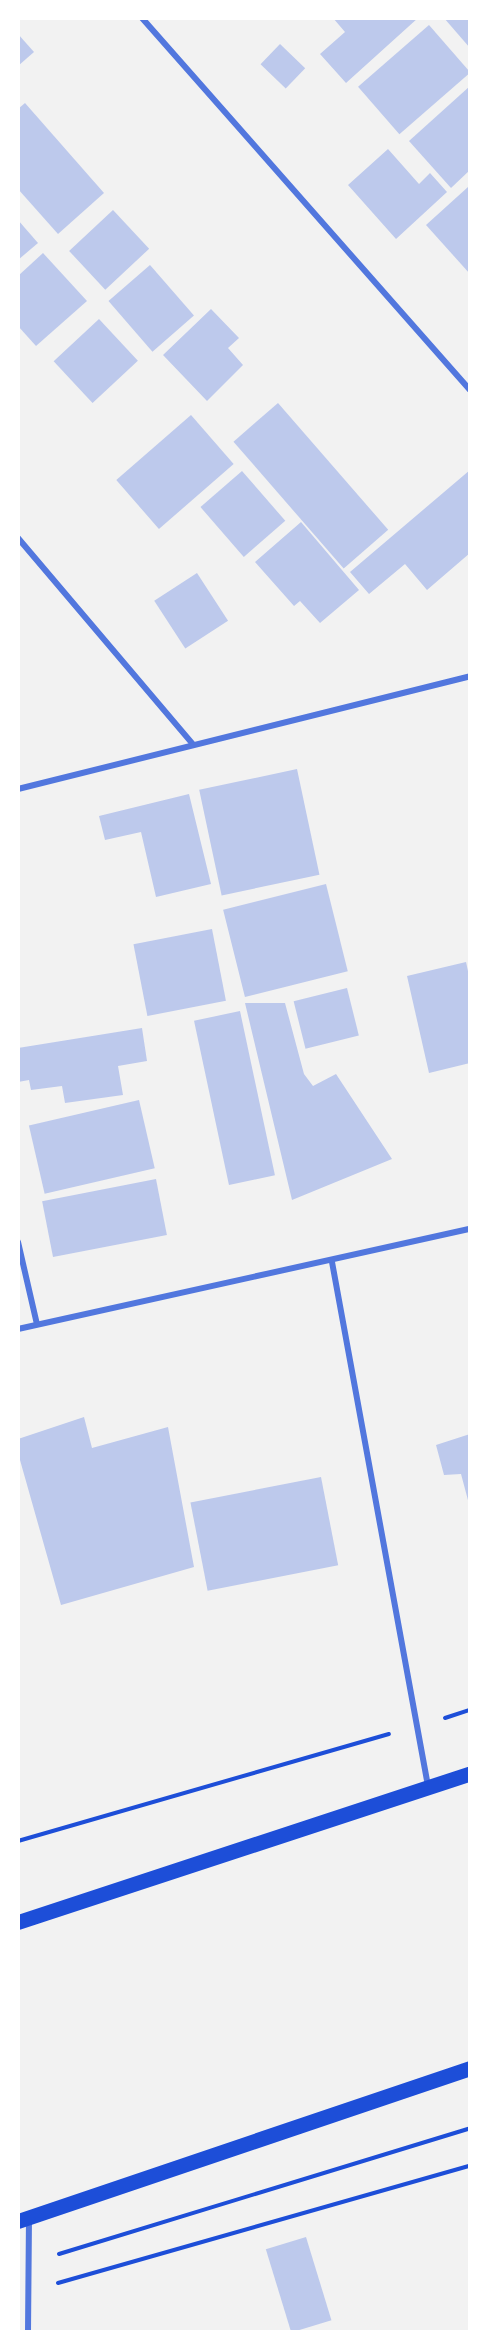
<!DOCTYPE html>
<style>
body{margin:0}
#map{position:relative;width:488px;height:2350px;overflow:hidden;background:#f2f2f2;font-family:"Sofia Sans Condensed",sans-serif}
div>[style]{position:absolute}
.building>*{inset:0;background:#bdc9ec;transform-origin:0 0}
.path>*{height:4px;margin:-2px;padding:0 2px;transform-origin:2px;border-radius:2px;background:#1d4ed8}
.minor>*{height:6px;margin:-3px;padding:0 3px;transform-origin:3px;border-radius:3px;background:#5277de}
.primary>*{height:15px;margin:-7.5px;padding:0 7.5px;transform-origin:7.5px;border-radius:7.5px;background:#1d4ed8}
span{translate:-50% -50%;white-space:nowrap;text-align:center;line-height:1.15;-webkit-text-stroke:4.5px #fff;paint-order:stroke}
.frame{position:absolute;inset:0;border:20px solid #fff;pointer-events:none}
</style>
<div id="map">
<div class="building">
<div style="clip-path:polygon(333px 18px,418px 18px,346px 83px,320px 54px,345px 32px)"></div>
<div style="clip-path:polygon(444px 18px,470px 18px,470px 48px)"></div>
<div style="left:429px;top:25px;width:63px;height:94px;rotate:49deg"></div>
<div style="clip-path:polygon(18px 34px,34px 52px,18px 66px)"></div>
<div style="left:280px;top:44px;width:35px;height:28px;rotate:44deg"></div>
<div style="clip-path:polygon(470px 86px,470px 170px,451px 188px,409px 141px)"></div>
<div style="clip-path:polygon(25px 103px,104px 193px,58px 234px,18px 189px,18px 109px)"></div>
<div style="clip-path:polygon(388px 149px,419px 184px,430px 173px,447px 192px,396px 239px,348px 185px)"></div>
<div style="clip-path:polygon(468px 187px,470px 189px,470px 274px,426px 225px)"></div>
<div style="left:113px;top:210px;width:53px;height:60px;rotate:47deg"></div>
<div style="clip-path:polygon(18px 220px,38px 243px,18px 260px)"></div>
<div style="clip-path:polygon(43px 253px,87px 301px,36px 346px,18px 326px,18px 276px)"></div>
<div style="left:150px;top:265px;width:67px;height:55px;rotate:49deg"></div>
<div style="clip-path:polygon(211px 309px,239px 338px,228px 348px,243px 365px,207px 401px,163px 355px)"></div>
<div style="left:99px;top:319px;width:57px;height:62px;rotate:47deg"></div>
<div style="left:278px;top:403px;width:168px;height:59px;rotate:49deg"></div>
<div style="left:191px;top:415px;width:65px;height:99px;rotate:49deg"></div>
<div style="clip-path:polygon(470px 470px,470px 553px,427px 590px,405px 564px,369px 594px,350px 572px)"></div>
<div style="left:242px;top:471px;width:66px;height:55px;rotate:49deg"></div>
<div style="clip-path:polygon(301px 522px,359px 590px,320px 623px,300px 601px,294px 606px,255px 562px)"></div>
<div style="left:197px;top:573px;width:57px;height:51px;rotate:57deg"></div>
<div style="left:297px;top:769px;width:108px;height:100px;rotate:78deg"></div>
<div style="clip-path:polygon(189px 794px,211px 884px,156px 897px,141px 832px,105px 840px,99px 816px)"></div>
<div style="left:326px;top:884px;width:90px;height:106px;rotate:76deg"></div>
<div style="left:212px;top:929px;width:73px;height:80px;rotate:79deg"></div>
<div style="clip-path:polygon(466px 962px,470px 980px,470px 1063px,429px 1073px,407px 976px)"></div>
<div style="left:347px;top:988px;width:49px;height:55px;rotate:76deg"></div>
<div style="clip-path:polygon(245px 1003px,285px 1003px,304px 1074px,313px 1086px,336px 1074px,392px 1159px,292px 1200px)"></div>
<div style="left:240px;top:1011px;width:168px;height:47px;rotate:78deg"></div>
<div style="clip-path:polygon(142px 1028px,147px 1061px,118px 1066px,123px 1095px,65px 1103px,62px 1086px,31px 1090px,29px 1080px,18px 1082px,18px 1048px)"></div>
<div style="left:139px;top:1100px;width:70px;height:113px;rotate:77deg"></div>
<div style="left:156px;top:1179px;width:57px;height:116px;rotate:79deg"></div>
<div style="clip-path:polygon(84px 1417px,92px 1448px,168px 1427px,194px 1567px,61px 1605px,18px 1453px,18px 1439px)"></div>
<div style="clip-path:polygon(470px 1434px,470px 1503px,469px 1504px,461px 1474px,444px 1475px,436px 1445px)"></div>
<div style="left:321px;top:1477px;width:90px;height:133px;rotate:79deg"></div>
<div style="left:306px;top:2237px;width:87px;height:42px;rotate:73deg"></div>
</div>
<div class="path">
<div style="left:445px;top:1718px;width:26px;rotate:-18deg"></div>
<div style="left:18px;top:1841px;width:386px;rotate:-16.1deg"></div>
<div style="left:59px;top:2254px;width:430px;rotate:-17deg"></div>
<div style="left:58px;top:2283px;width:428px;rotate:-15.9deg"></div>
</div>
<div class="minor">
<div style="left:142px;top:18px;width:496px;rotate:48.6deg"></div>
<div style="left:18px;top:538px;width:269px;rotate:49.7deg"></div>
<div style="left:18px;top:789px;width:466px;rotate:-14deg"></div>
<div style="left:18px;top:1242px;width:84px;rotate:77deg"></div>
<div style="left:332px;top:1262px;width:533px;rotate:79.62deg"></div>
<div style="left:18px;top:1329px;width:463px;rotate:-12.5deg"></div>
<div style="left:28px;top:2332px;width:113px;rotate:-89.5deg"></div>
</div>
<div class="primary">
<div style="left:18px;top:1922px;width:476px;rotate:-18.2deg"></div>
<div style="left:18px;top:2221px;width:477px;rotate:-18.7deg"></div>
</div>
<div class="frame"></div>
</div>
